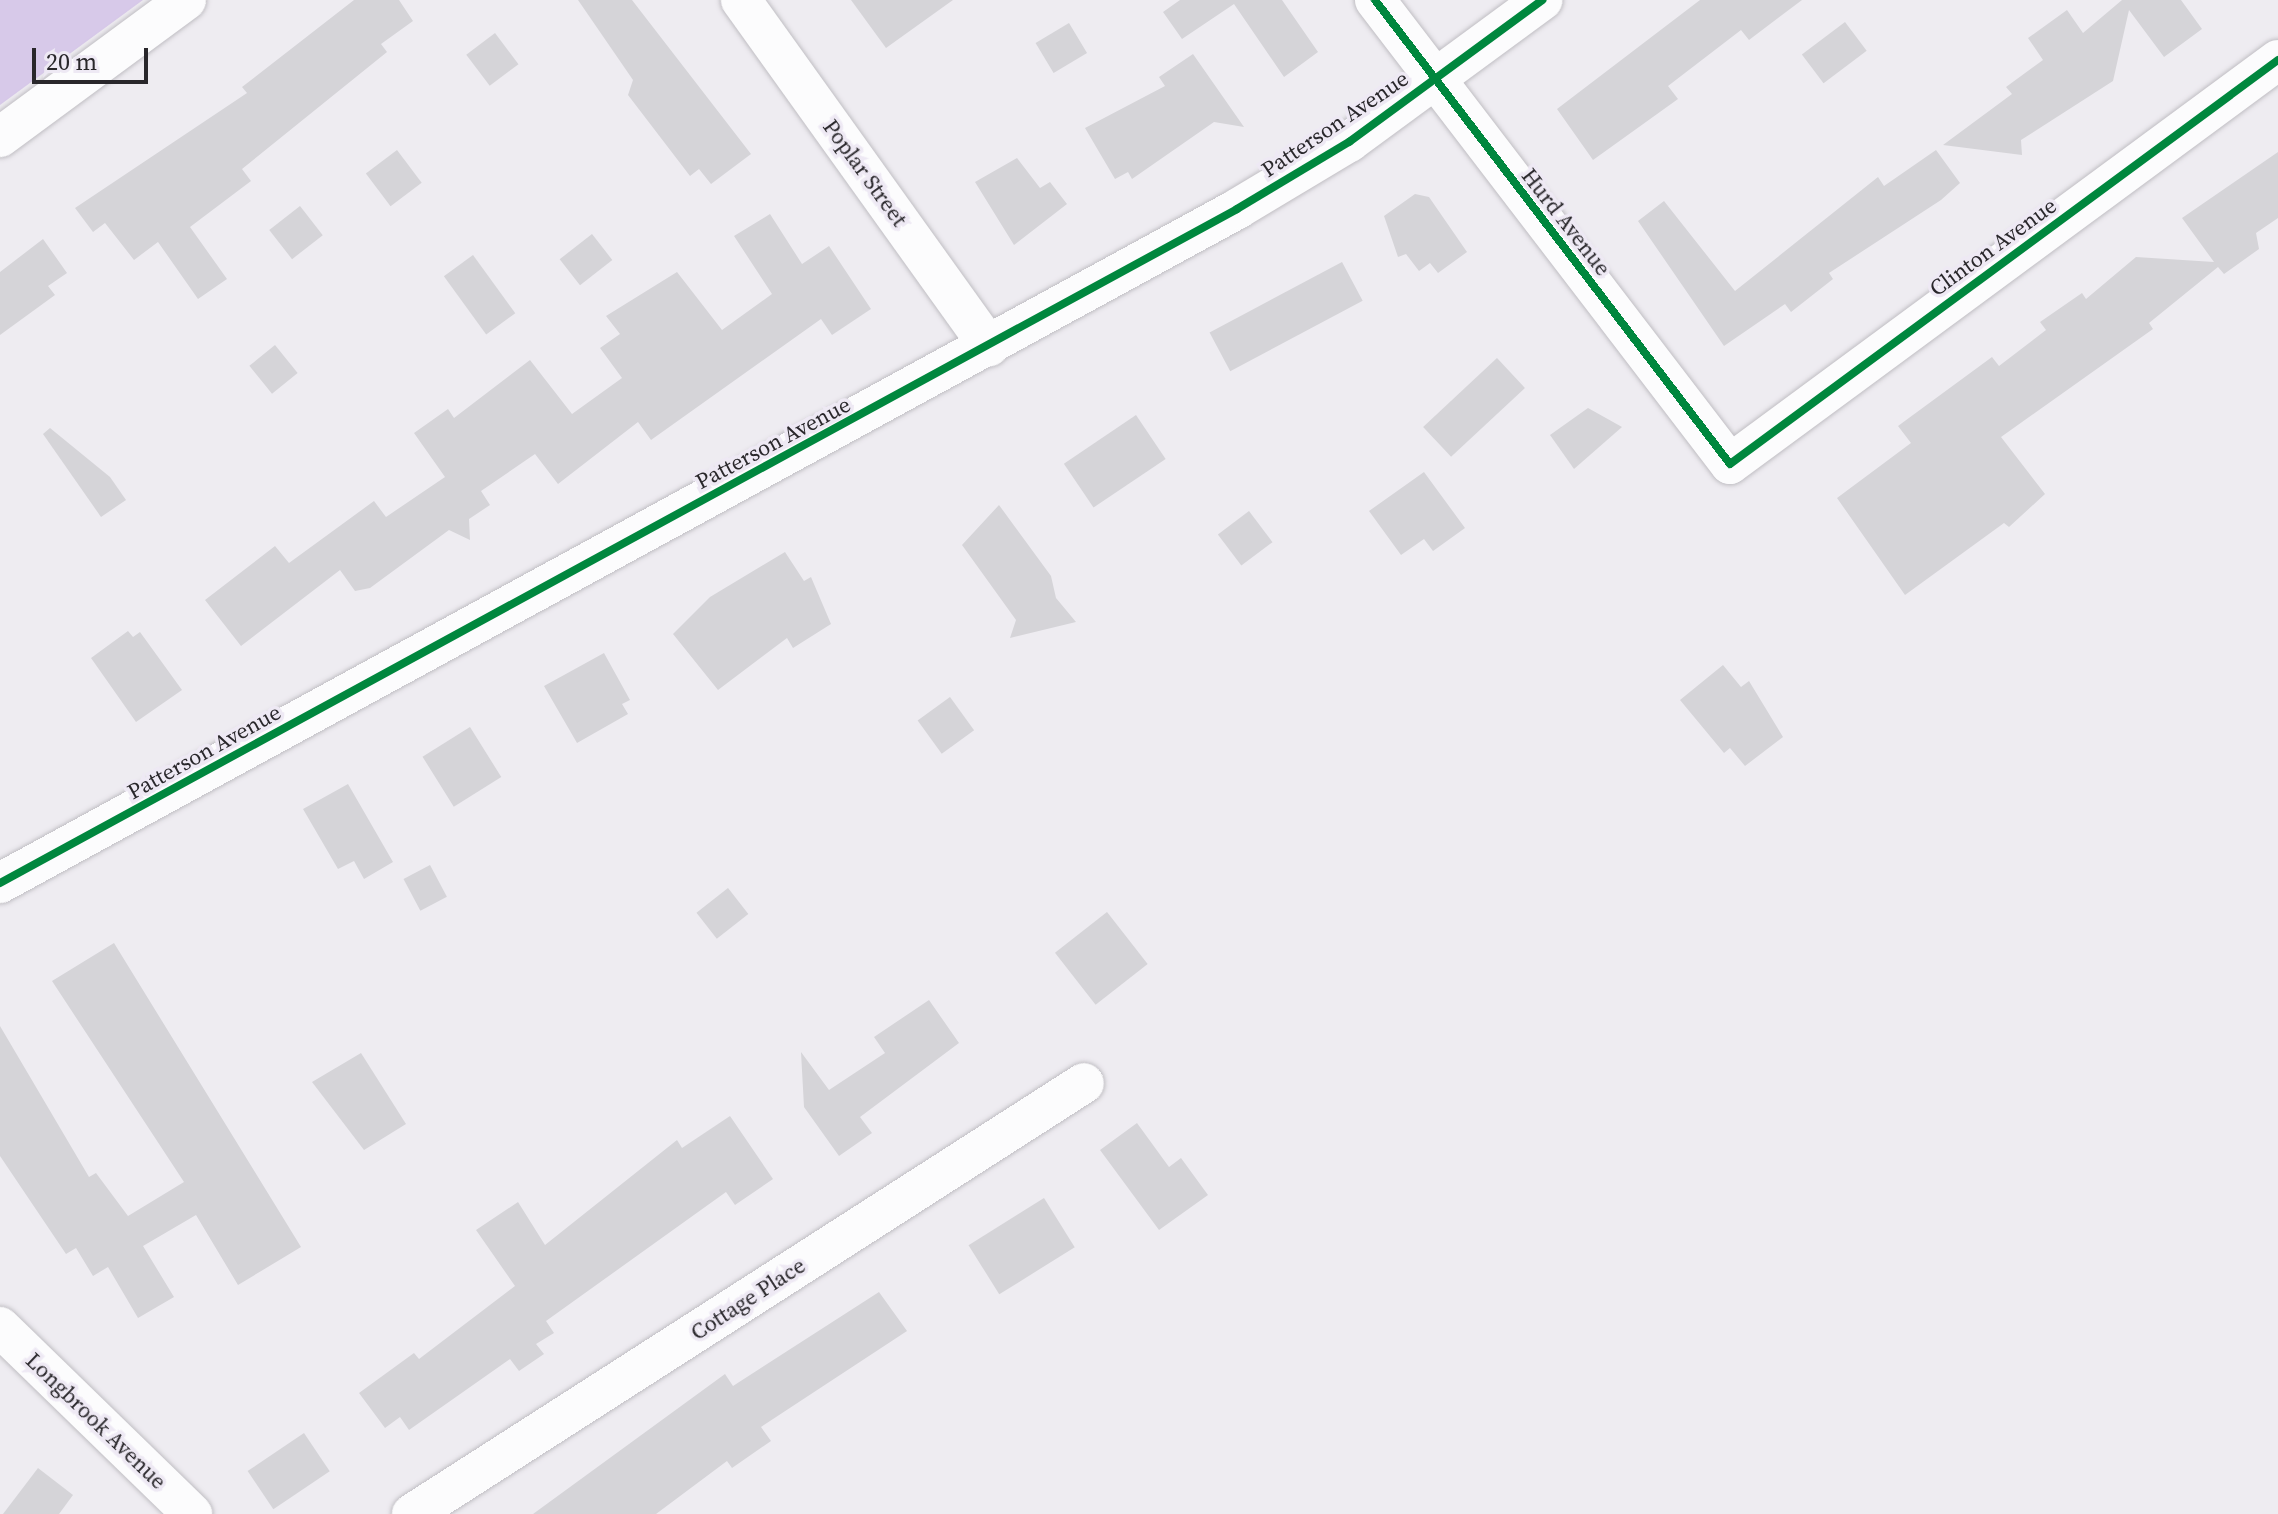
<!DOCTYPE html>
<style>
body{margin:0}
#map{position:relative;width:2278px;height:1514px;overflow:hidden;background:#eeecf1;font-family:"Source Serif 4",serif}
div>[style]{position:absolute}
.green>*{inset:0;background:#d7c9e9}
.building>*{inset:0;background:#d5d4d8;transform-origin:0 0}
.roads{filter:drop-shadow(0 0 2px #c0bec3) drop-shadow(0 0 2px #c0bec3)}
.minor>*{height:40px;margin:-20px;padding:0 20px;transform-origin:20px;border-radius:20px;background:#fcfcfd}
.cycleway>*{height:8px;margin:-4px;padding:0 4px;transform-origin:4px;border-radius:4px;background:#00873e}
span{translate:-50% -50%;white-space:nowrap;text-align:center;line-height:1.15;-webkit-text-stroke:7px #eee9f4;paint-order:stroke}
.street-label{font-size:22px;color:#29272b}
.scale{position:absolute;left:32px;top:48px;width:116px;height:36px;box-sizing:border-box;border:4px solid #29272b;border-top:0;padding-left:10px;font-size:24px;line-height:28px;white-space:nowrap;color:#29272b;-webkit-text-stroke:6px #eee9f4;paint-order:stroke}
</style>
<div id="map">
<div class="green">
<div style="clip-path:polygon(0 0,143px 0,0 105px)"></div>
</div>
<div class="building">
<div style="clip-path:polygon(354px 0,399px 0,413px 21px,381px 44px,387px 52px,242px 169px,251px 181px,190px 227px,227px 279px,198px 299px,158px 242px,134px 260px,105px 223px,93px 232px,75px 208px,247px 93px,242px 87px)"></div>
<div style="clip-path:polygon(578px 0,632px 0,751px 154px,711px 184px,699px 169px,690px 176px,628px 95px,633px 80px)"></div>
<div style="clip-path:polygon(851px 0,953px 0,886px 48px)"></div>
<div style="clip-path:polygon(1180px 0,1282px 0,1318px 52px,1284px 77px,1234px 4px,1182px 39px,1163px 12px)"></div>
<div style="clip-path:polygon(1700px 0,1802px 0,1749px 40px,1741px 30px,1668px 86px,1678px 99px,1593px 160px,1557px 109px)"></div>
<div style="clip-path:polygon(2122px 0,2181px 0,2202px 29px,2164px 57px,2129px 10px,2113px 81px,2021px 140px,2022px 155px,1943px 145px,2012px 94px,2006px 87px,2043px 60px,2028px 38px,2067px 10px,2083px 33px)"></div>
<div style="left:1845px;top:22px;width:36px;height:54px;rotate:53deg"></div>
<div style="left:1069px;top:23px;width:35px;height:39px;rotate:59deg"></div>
<div style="left:495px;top:33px;width:39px;height:36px;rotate:53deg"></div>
<div style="clip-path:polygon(1193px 54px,1244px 127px,1214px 122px,1132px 179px,1128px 172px,1115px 179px,1085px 128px,1165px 86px,1159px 77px)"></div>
<div style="left:397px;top:150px;width:41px;height:39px;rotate:53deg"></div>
<div style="clip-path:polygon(1936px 150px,1960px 183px,1941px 200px,1829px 273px,1833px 279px,1791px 312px,1785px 304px,1724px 346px,1638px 221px,1664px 201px,1735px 291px,1878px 177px,1884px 186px)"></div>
<div style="clip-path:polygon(2278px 152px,2278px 218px,2256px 233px,2259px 249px,2224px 274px,2218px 267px,2149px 323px,2153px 329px,2001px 437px,2045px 494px,2009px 527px,2004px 523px,1905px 595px,1837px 498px,1911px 443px,1898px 426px,1992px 357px,1999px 366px,2046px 330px,2040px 322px,2082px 293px,2086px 299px,2136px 257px,2214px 262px,2182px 218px)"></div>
<div style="clip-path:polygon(1017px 158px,1040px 188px,1050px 182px,1067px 204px,1014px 245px,975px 182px)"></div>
<div style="clip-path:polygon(1415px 194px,1429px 197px,1467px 252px,1438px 273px,1430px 263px,1419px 271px,1406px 254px,1398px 257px,1384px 216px)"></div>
<div style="left:300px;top:206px;width:37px;height:39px;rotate:52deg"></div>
<div style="clip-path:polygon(770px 214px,802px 264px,829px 246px,871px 309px,832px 335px,821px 319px,651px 440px,638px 422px,558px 484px,535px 454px,481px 491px,490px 505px,469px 519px,470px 540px,449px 530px,370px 588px,355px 591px,340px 570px,241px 646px,205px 600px,275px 546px,289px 563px,374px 501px,386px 517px,445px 477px,414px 433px,448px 409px,454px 418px,530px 360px,572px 414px,622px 378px,600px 348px,620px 334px,606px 316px,677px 272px,722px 330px,772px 294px,734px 236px)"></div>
<div style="left:592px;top:234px;width:33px;height:41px;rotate:52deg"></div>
<div style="clip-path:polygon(43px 239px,67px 273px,48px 286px,55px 295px,0 335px,0 272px)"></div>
<div style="left:473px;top:255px;width:72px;height:36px;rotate:54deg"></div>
<div style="left:1342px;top:262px;width:44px;height:150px;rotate:62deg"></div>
<div style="left:275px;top:345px;width:36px;height:33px;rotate:51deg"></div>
<div style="left:1497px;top:358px;width:41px;height:101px;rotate:47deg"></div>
<div style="clip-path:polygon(1588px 408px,1622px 427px,1574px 469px,1550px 435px)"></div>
<div style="left:1136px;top:415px;width:53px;height:87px;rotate:56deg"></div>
<div style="clip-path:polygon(50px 428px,110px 477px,126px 500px,101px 517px,43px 434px)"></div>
<div style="clip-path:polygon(1424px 472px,1465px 528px,1433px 551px,1424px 539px,1401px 555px,1369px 511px)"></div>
<div style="clip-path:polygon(999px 505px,1051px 576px,1056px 598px,1076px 622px,1010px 638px,1016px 620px,962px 545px)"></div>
<div style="left:1249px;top:511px;width:39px;height:39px;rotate:53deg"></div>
<div style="clip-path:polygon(785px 552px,804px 581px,811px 577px,831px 624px,793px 648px,787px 638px,718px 690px,673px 634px,710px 597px)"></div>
<div style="clip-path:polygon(128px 631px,133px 637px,140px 632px,182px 690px,136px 722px,91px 658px)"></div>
<div style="clip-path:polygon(604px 653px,630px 700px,622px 704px,628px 714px,577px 743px,544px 686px)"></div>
<div style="clip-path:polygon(1723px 665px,1741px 687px,1749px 681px,1783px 737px,1745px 766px,1730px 748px,1724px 753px,1680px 700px)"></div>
<div style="left:950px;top:697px;width:41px;height:40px;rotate:54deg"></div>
<div style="left:470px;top:727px;width:59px;height:56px;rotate:58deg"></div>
<div style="clip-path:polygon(348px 784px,393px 862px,364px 879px,354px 861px,338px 869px,303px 809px)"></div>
<div style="left:430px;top:865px;width:36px;height:30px;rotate:62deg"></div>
<div style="left:728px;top:888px;width:33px;height:40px;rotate:52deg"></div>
<div style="left:1107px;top:912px;width:66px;height:66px;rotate:52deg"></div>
<div style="clip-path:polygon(114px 943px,301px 1247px,238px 1285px,196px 1215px,143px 1246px,174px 1297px,138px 1318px,108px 1267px,93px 1276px,76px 1248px,66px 1254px,0 1156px,0 1026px,89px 1177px,96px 1173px,128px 1216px,184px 1182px,52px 981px)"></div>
<div style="clip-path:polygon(929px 1000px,959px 1043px,860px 1117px,872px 1133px,839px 1156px,804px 1107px,801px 1052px,829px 1090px,885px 1053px,874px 1037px)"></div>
<div style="clip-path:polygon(361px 1053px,406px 1124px,364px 1150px,312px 1082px)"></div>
<div style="clip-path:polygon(730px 1116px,773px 1179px,735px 1205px,726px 1192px,546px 1321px,554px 1333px,536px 1344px,544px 1354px,519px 1371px,510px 1359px,409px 1430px,400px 1417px,385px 1428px,359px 1393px,414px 1353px,419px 1359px,515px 1286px,476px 1230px,518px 1202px,545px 1245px,677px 1140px,682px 1148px)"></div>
<div style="clip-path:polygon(1137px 1123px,1169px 1167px,1181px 1158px,1208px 1195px,1159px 1230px,1100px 1150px)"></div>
<div style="left:1044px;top:1198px;width:58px;height:89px;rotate:58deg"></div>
<div style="clip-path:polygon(879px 1292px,907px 1331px,761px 1427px,771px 1441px,732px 1468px,727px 1461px,656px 1514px,533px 1514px,725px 1374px,733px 1386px)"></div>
<div style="left:304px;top:1433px;width:46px;height:68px;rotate:56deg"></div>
<div style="clip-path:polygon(38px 1468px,73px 1495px,59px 1514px,3px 1514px)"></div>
</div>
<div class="roads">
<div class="minor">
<div style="left:741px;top:0;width:426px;rotate:54.4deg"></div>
<div style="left:1375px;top:0;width:584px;rotate:52.58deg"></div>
<div style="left:1730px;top:464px;width:681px;rotate:-36.4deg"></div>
<div style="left:0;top:137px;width:231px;rotate:-36.4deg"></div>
<div style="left:0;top:883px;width:1409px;rotate:-28.58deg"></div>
<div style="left:1237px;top:209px;width:131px;rotate:-30.9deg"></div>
<div style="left:1349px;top:142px;width:240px;rotate:-36.3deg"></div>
<div style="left:0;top:1327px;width:268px;rotate:44.2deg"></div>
<div style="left:412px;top:1514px;width:798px;rotate:-32.67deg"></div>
</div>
</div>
<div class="cycleway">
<div style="left:1375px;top:0;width:584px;rotate:52.58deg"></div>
<div style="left:1730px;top:464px;width:681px;rotate:-36.4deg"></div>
<div style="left:0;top:883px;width:1409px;rotate:-28.58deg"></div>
<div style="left:1237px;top:209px;width:131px;rotate:-30.9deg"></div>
<div style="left:1349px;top:142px;width:240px;rotate:-36.3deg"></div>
</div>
<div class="street-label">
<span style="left:1335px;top:124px;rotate:-34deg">Patterson Avenue</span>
<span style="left:865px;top:173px;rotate:54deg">Poplar Street</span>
<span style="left:1566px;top:222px;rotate:52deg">Hurd Avenue</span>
<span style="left:1993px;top:247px;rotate:-36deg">Clinton Avenue</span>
<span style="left:773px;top:443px;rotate:-28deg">Patterson Avenue</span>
<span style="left:204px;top:752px;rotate:-29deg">Patterson Avenue</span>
<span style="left:748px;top:1299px;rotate:-33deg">Cottage Place</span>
<span style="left:96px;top:1421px;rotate:44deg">Longbrook Avenue</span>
</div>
<div class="scale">20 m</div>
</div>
